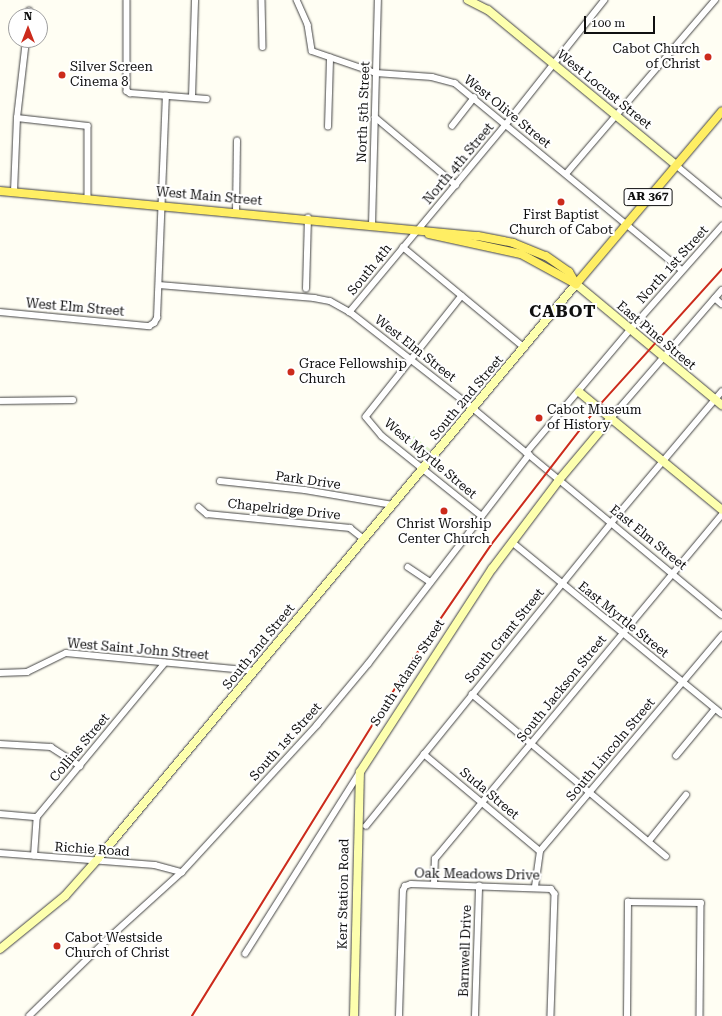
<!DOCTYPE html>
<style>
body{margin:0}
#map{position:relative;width:722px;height:1016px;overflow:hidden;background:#fffef3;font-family:"Roboto Serif",serif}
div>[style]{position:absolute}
.pitch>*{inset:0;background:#e0f4cb;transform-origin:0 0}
.roads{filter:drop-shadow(0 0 1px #434343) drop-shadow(0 0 1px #434343)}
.street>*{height:5.5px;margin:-2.75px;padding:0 2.75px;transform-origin:2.75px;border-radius:2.75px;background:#fff}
.secondary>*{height:8px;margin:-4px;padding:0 4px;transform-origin:4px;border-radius:4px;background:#fdffae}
.primary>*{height:8px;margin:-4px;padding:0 4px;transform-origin:4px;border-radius:4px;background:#ffee63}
.rail>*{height:1.5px;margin:-0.75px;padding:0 0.75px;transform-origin:0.75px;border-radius:0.75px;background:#cc2b1c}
.dots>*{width:11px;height:11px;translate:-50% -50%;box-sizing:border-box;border:2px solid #fff;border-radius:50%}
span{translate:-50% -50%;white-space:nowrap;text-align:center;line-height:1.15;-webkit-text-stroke:4px #fff;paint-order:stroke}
.shield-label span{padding:1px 3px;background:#fff;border:1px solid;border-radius:3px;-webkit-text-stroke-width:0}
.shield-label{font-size:12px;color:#101010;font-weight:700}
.poi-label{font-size:13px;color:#101010}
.right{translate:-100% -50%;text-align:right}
.left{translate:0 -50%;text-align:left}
.street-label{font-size:13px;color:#101010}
.district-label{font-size:17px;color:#101010;font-weight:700;letter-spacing:1px}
.north{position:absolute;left:8px;top:8px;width:40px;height:40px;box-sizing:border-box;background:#fff;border:1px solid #9f9f9f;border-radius:50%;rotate:0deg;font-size:11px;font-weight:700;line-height:16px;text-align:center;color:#101010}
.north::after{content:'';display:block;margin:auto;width:14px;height:18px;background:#cc2b1c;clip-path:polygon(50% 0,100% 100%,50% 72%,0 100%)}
.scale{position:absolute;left:584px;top:16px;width:71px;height:18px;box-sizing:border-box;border:2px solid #101010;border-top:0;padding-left:5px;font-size:12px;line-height:14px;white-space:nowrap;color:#101010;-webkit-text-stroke:3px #fff;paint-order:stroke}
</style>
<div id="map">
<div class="pitch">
<div style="left:414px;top:436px;width:21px;height:11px;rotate:39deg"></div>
</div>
<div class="roads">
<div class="street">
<div style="left:127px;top:0;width:91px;rotate:90deg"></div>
<div style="left:127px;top:91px;width:4px;rotate:34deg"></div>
<div style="left:130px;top:93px;width:77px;rotate:4.5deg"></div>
<div style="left:262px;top:0;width:47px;rotate:88.8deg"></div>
<div style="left:297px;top:0;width:27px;rotate:66deg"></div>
<div style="left:308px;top:25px;width:26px;rotate:81deg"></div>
<div style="left:312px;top:51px;width:68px;rotate:19deg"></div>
<div style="left:376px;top:73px;width:56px;rotate:4.1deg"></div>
<div style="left:432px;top:77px;width:24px;rotate:15deg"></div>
<div style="left:455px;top:83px;width:294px;rotate:39.5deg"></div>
<div style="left:605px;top:0;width:159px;rotate:128.4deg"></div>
<div style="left:506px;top:125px;width:244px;rotate:129.8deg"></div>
<div style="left:350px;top:312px;width:157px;rotate:38deg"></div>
<div style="left:474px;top:409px;width:322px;rotate:39.7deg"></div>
<div style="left:29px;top:16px;width:5px;rotate:-90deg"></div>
<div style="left:192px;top:97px;width:97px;rotate:-88.2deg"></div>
<div style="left:375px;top:117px;width:106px;rotate:40deg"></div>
<div style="left:17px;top:118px;width:71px;rotate:6.4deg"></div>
<div style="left:88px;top:126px;width:72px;rotate:90deg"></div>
<div style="left:452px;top:126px;width:36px;rotate:-52deg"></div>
<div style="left:328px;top:127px;width:69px;rotate:-88.3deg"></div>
<div style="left:676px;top:165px;width:60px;rotate:39.6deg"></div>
<div style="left:566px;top:174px;width:229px;rotate:-49.4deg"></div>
<div style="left:14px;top:192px;width:74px;rotate:-87.7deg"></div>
<div style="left:17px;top:118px;width:79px;rotate:-83.4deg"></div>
<div style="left:236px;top:212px;width:71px;rotate:-89.2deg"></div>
<div style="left:372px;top:225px;width:225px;rotate:-88.5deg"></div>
<div style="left:403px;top:247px;width:158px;rotate:39.6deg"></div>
<div style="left:159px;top:285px;width:156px;rotate:4.8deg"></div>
<div style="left:314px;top:298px;width:16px;rotate:11deg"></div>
<div style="left:330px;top:301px;width:23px;rotate:29deg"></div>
<div style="left:306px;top:289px;width:71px;rotate:-88.4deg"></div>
<div style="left:462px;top:296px;width:154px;rotate:128.4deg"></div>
<div style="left:366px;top:417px;width:25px;rotate:50deg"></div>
<div style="left:382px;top:436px;width:128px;rotate:38.7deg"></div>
<div style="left:715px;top:298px;width:9px;rotate:41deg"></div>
<div style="left:0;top:312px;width:150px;rotate:5.4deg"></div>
<div style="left:149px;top:326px;width:6px;rotate:-31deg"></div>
<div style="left:154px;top:323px;width:6px;rotate:-59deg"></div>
<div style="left:157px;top:318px;width:222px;rotate:-87.7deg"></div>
<div style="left:0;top:401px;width:73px;rotate:-0.8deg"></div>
<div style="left:611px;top:418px;width:169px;rotate:-49.1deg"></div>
<div style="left:526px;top:453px;width:161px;rotate:-49.8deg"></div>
<div style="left:630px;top:330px;width:139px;rotate:-48.5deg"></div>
<div style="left:220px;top:481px;width:85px;rotate:6deg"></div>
<div style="left:305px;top:490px;width:89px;rotate:9.7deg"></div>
<div style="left:199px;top:507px;width:11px;rotate:41deg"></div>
<div style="left:207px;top:514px;width:144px;rotate:5.6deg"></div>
<div style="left:350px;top:528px;width:18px;rotate:38deg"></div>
<div style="left:512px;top:542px;width:271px;rotate:39.3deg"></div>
<div style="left:408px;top:567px;width:27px;rotate:34deg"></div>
<div style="left:0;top:673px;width:27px;rotate:-2deg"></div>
<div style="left:27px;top:672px;width:43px;rotate:-26deg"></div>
<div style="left:66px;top:653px;width:190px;rotate:5.4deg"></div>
<div style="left:472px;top:694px;width:253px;rotate:39.9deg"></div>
<div style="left:0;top:744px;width:51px;rotate:3.4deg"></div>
<div style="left:51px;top:747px;width:35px;rotate:33deg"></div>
<div style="left:424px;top:754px;width:151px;rotate:39.9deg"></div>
<div style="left:676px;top:756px;width:61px;rotate:-50.3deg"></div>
<div style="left:0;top:814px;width:37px;rotate:5deg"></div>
<div style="left:366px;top:826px;width:390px;rotate:-51deg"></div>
<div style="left:611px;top:523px;width:172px;rotate:-49.9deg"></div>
<div style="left:649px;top:841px;width:59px;rotate:-51.2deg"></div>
<div style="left:0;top:853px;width:155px;rotate:4.4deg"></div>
<div style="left:155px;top:865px;width:28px;rotate:15deg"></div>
<div style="left:34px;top:856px;width:39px;rotate:-86deg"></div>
<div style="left:37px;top:817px;width:200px;rotate:-50.3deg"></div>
<div style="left:434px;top:884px;width:25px;rotate:-88deg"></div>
<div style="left:435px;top:859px;width:449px;rotate:-50.2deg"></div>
<div style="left:535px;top:887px;width:36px;rotate:-82deg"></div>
<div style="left:540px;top:851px;width:282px;rotate:-49.8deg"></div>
<div style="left:245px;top:954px;width:215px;rotate:-57.7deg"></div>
<div style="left:29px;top:1016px;width:113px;rotate:-44.3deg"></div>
<div style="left:110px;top:937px;width:97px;rotate:-42.1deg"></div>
<div style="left:182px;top:872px;width:200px;rotate:-47.4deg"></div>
<div style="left:317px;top:725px;width:80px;rotate:-50.1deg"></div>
<div style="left:368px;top:664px;width:264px;rotate:-52.4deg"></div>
<div style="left:399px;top:1016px;width:125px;rotate:-88.2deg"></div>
<div style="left:403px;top:891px;width:5px;rotate:-68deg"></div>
<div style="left:405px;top:886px;width:6px;rotate:-18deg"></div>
<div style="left:411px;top:884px;width:140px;rotate:2deg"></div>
<div style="left:551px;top:889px;width:6px;rotate:51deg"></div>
<div style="left:555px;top:894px;width:122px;rotate:91.9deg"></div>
<div style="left:475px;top:1016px;width:130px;rotate:-88.2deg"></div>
<div style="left:627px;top:1016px;width:114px;rotate:-89.5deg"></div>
<div style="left:628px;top:902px;width:73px;rotate:0.8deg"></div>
<div style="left:701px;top:903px;width:113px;rotate:90.5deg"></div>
</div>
<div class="secondary">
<div style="left:468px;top:0;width:22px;rotate:27deg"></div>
<div style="left:488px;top:10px;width:244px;rotate:39.5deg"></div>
<div style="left:579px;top:392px;width:185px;rotate:39.5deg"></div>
<div style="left:0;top:949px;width:84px;rotate:-39.2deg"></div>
<div style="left:65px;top:896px;width:47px;rotate:-48.5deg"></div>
<div style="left:96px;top:861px;width:751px;rotate:-50.24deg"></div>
<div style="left:576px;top:284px;width:190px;rotate:39.7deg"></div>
<div style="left:354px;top:1016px;width:244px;rotate:-88.6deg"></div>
<div style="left:360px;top:772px;width:242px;rotate:-57deg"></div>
<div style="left:492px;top:569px;width:111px;rotate:-53deg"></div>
<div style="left:559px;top:480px;width:81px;rotate:-50deg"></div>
</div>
<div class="primary">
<div style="left:0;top:191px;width:480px;rotate:5.4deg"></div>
<div style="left:478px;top:236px;width:36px;rotate:11deg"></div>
<div style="left:513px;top:243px;width:35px;rotate:22deg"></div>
<div style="left:546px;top:256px;width:28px;rotate:35deg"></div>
<div style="left:569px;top:272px;width:14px;rotate:60deg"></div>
<div style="left:429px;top:234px;width:94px;rotate:12.3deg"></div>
<div style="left:521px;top:254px;width:63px;rotate:28.6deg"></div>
<div style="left:576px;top:284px;width:226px;rotate:-49.8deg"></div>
</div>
</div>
<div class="rail">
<div style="left:192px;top:1016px;width:420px;rotate:-58.2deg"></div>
<div style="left:413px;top:659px;width:138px;rotate:-55.6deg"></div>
<div style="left:491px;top:545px;width:173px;rotate:-52.3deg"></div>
<div style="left:597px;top:408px;width:187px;rotate:-48deg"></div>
</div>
<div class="dots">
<div style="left:708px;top:57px;background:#cc2b1c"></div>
<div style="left:62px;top:75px;background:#cc2b1c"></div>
<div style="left:561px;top:202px;background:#cc2b1c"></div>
<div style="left:291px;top:372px;background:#cc2b1c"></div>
<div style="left:539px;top:418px;background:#cc2b1c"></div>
<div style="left:444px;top:511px;background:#cc2b1c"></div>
<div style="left:57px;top:946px;background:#cc2b1c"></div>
</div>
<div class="shield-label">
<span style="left:648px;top:197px">AR 367</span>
</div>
<div class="poi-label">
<span class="right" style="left:700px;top:57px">Cabot Church<br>of Christ</span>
<span class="left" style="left:70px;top:75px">Silver Screen<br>Cinema 8</span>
<span style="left:561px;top:223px">First Baptist<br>Church of Cabot</span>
<span class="left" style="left:299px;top:372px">Grace Fellowship<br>Church</span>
<span class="left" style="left:547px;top:418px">Cabot Museum<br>of History</span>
<span style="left:444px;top:532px">Christ Worship<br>Center Church</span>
<span class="left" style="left:65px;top:946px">Cabot Westside<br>Church of Christ</span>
</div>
<div class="street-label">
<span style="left:604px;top:90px;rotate:39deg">West Locust Street</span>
<span style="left:364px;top:112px;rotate:-88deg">North 5th Street</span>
<span style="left:507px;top:112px;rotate:39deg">West Olive Street</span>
<span style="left:459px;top:164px;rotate:-50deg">North 4th Street</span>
<span style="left:209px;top:197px;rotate:5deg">West Main Street</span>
<span style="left:673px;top:265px;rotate:-48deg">North 1st Street</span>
<span style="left:370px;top:270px;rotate:-51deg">South 4th</span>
<span style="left:75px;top:308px;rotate:5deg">West Elm Street</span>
<span style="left:656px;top:336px;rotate:40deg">East Pine Street</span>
<span style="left:415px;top:349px;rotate:38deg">West Elm Street</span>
<span style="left:467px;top:398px;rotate:-50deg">South 2nd Street</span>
<span style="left:430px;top:459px;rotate:40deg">West Myrtle Street</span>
<span style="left:308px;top:481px;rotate:8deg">Park Drive</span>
<span style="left:284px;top:510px;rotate:6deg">Chapelridge Drive</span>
<span style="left:648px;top:538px;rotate:39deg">East Elm Street</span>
<span style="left:623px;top:620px;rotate:39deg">East Myrtle Street</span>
<span style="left:505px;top:636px;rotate:-51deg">South Grant Street</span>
<span style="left:259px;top:647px;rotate:-51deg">South 2nd Street</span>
<span style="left:138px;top:650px;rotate:5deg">West Saint John Street</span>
<span style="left:408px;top:673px;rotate:-57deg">South Adams Street</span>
<span style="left:562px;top:689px;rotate:-51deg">South Jackson Street</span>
<span style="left:286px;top:742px;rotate:-48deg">South 1st Street</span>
<span style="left:80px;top:748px;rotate:-50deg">Collins Street</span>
<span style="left:611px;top:750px;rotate:-50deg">South Lincoln Street</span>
<span style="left:489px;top:794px;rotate:40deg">Suda Street</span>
<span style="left:92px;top:850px;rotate:4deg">Richie Road</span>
<span style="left:477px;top:875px;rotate:1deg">Oak Meadows Drive</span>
<span style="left:344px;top:894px;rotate:-89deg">Kerr Station Road</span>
<span style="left:466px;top:951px;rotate:-88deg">Barnwell Drive</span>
</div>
<div class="district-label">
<span style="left:563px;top:312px">CABOT</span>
</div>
<div class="north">N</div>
<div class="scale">100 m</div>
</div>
